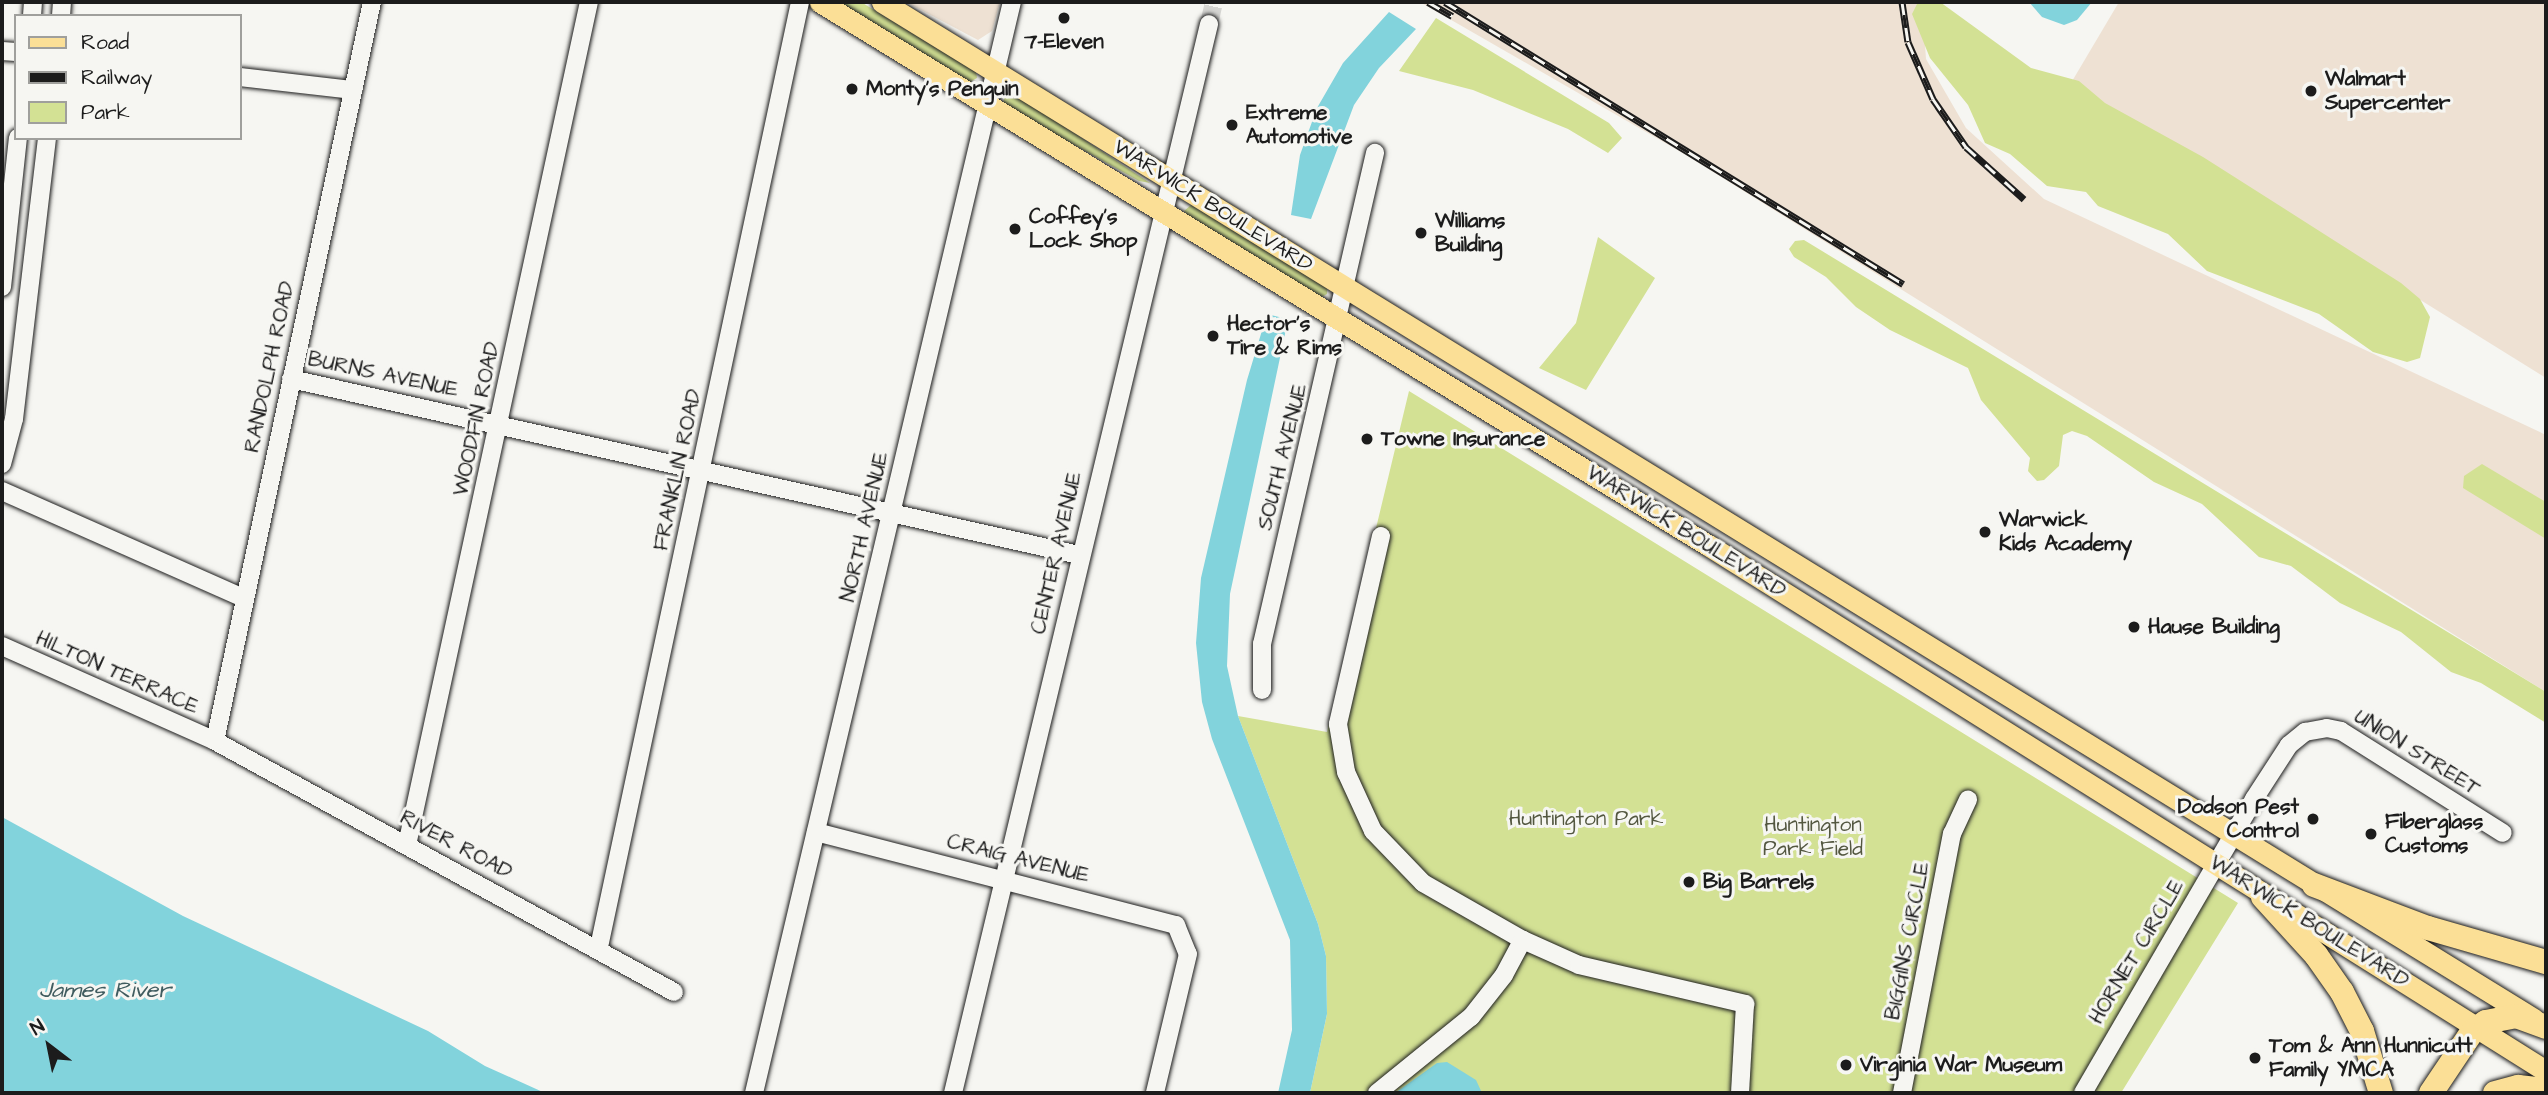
<!DOCTYPE html>
<style>
body{margin:0}
#map{position:relative;width:2548px;height:1095px;overflow:hidden;background:#f6f6f2;font-family:"Architects Daughter",sans-serif}
div>[style]{position:absolute}
.built>*{inset:0;background:#eee1d3}
.green>*{inset:0;background:#d3e194}
.water>*{inset:0;background:#82d3dc}
.minor-tunnel>*{height:18px;margin-top:-9px;transform-origin:0;background:repeating-linear-gradient(90deg,#d5d5d2 0 18px,transparent 0 27px)}
.roads{filter:drop-shadow(0 0 2px #1c1c1c) drop-shadow(0 0 2px #1c1c1c)}
.minor>*{height:18px;margin:-9px;padding:0 9px;transform-origin:9px;border-radius:9px;background:#f6f6f2}
.major>*{height:21px;margin:-10.5px;padding:0 10.5px;transform-origin:10.5px;border-radius:10.5px;background:#fbdf96}
.highway>*{height:24px;margin:-12px;padding:0 12px;transform-origin:12px;border-radius:12px;background:#fbdf96}
.rail>*{height:7px;margin-top:-3.5px;transform-origin:0;background:repeating-linear-gradient(90deg,#f6f6f2 0 13px,#1c1c1c 0 26px);box-sizing:border-box;border-block:2px solid #1c1c1c}
.dots>*{width:19px;height:19px;translate:-50% -50%;box-sizing:border-box;border:4px solid #f6f6f2;border-radius:50%}
span{translate:-50% -50%;white-space:nowrap;text-align:center;line-height:1.15;-webkit-text-stroke:6px #f6f6f2;paint-order:stroke}
.poi-label{font-size:21px;color:#1c1c1c;font-weight:700}
.left{translate:0 -50%;text-align:left}
.right{translate:-100% -50%;text-align:right}
.street-label{font-size:21px;color:#1c1c1c}
.park-label{font-size:21px;color:#535740}
.water-label{font-size:23px;color:#405c5f;font-style:italic}
.frame{position:absolute;inset:0;border:4px solid #1c1c1c;pointer-events:none}
.legend{position:absolute;left:14px;top:14px;width:228px;height:126px;box-sizing:border-box;background:#f6f6f2;border:2px solid #9f9f9c;margin:0;padding:9px 12px;list-style:none;font-size:21px;color:#1c1c1c}
.legend li{display:flex;align-items:center;gap:14px;height:35px}
.legend b{width:35px;border:2px solid #9f9f9c}
.north{position:absolute;left:14px;top:1011px;width:70px;height:70px;-webkit-text-stroke:5px #f6f6f2;paint-order:stroke;rotate:328deg;font-size:19px;font-weight:700;line-height:28px;text-align:center;color:#1c1c1c}
.north::after{content:'';display:block;margin:auto;width:24px;height:32px;background:#1c1c1c;clip-path:polygon(50% 0,100% 100%,50% 72%,0 100%)}
</style>
<div id="map">
<div class="built">
<div style="clip-path:polygon(906px 2px,1000px 2px,992px 31px,978px 40px)"></div>
<div style="clip-path:polygon(1420px 2px,1922px 2px,1926px 59px,1966px 128px,2044px 199px,2546px 435px,2546px 692px,1686px 155px)"></div>
<div style="clip-path:polygon(2119px 2px,2546px 2px,2546px 378px,2071px 83px)"></div>
</div>
<div class="green">
<div style="clip-path:polygon(834px 2px,861px 2px,976px 72px,977px 78px,970px 82px)"></div>
<div style="clip-path:polygon(1918px 2px,1940px 2px,2031px 68px,2079px 81px,2105px 103px,2203px 157px,2401px 283px,2420px 299px,2430px 317px,2420px 358px,2407px 362px,2373px 352px,2319px 314px,2207px 271px,2168px 234px,2098px 206px,2086px 192px,2047px 186px,2010px 154px,1985px 143px,1968px 105px,1930px 58px,1912px 14px)"></div>
<div style="clip-path:polygon(1436px 18px,1609px 123px,1622px 138px,1608px 153px,1568px 129px,1473px 90px,1399px 71px)"></div>
<div style="clip-path:polygon(1006px 93px,1015px 94px,1150px 183px,1139px 181px,1015px 112px,1003px 103px)"></div>
<div style="clip-path:polygon(1191px 205px,1327px 288px,1327px 294px,1322px 297px,1195px 223px,1184px 211px)"></div>
<div style="clip-path:polygon(1598px 237px,1655px 278px,1586px 390px,1539px 368px,1576px 323px)"></div>
<div style="clip-path:polygon(1804px 240px,2546px 692px,2546px 723px,2481px 683px,2451px 672px,2401px 632px,2340px 603px,2291px 566px,2259px 557px,2202px 504px,2154px 482px,2087px 436px,2072px 431px,2063px 435px,2059px 466px,2044px 480px,2037px 481px,2028px 471px,2030px 458px,1981px 400px,1968px 368px,1890px 330px,1856px 307px,1826px 277px,1794px 257px,1789px 249px,1795px 241px)"></div>
<div style="clip-path:polygon(1409px 391px,2238px 903px,2121px 1093px,1310px 1093px,1327px 1014px,1326px 956px,1318px 924px,1238px 716px,1327px 732px)"></div>
<div style="clip-path:polygon(2482px 464px,2546px 502px,2546px 539px,2463px 488px,2464px 476px)"></div>
</div>
<div class="water">
<div style="clip-path:polygon(2029px 2px,2092px 2px,2077px 20px,2064px 25px,2042px 17px)"></div>
<div style="clip-path:polygon(1389px 12px,1416px 29px,1379px 68px,1354px 105px,1311px 219px,1291px 215px,1300px 155px,1317px 108px,1343px 63px)"></div>
<div style="clip-path:polygon(1267px 314px,1287px 319px,1285px 334px,1230px 594px,1227px 666px,1238px 716px,1318px 924px,1326px 956px,1327px 1014px,1310px 1093px,1278px 1093px,1292px 1030px,1290px 940px,1212px 739px,1202px 702px,1196px 643px,1201px 578px,1247px 380px)"></div>
<div style="clip-path:polygon(2px 817px,183px 916px,428px 1031px,485px 1066px,545px 1093px,2px 1093px)"></div>
<div style="clip-path:polygon(1447px 1062px,1476px 1080px,1482px 1093px,1387px 1093px,1395px 1093px,1437px 1063px)"></div>
</div>
<div class="minor-tunnel">
<div style="left:1209px;top:24px;width:23px;rotate:-77deg"></div>
</div>
<div class="roads">
<div class="minor">
<div style="left:32px;top:16px;width:14px;rotate:-86deg"></div>
<div style="left:61px;top:16px;width:14px;rotate:-86deg"></div>
<div style="left:2px;top:51px;width:14px;rotate:4deg"></div>
<div style="left:240px;top:77px;width:114px;rotate:6.6deg"></div>
<div style="left:2px;top:287px;width:150px;rotate:-83.9deg"></div>
<div style="left:291px;top:379px;width:807px;rotate:12.59deg"></div>
<div style="left:2px;top:464px;width:47px;rotate:-75.1deg"></div>
<div style="left:14px;top:419px;width:283px;rotate:-83.3deg"></div>
<div style="left:2px;top:491px;width:265px;rotate:23.9deg"></div>
<div style="left:1381px;top:536px;width:193px;rotate:102.9deg"></div>
<div style="left:1338px;top:724px;width:49px;rotate:80.5deg"></div>
<div style="left:1346px;top:772px;width:65px;rotate:65.4deg"></div>
<div style="left:1373px;top:831px;width:72px;rotate:46.1deg"></div>
<div style="left:1423px;top:883px;width:115px;rotate:29.7deg"></div>
<div style="left:1523px;top:940px;width:61px;rotate:24.1deg"></div>
<div style="left:1579px;top:965px;width:171px;rotate:13.2deg"></div>
<div style="left:1745px;top:1004px;width:89px;rotate:93.2deg"></div>
<div style="left:2px;top:646px;width:233px;rotate:24deg"></div>
<div style="left:215px;top:741px;width:523px;rotate:28.67deg"></div>
<div style="left:1262px;top:690px;width:46px;rotate:-90deg"></div>
<div style="left:1262px;top:644px;width:504px;rotate:-77.04deg"></div>
<div style="left:215px;top:741px;width:755px;rotate:-78.01deg"></div>
<div style="left:816px;top:832px;width:372px;rotate:14.5deg"></div>
<div style="left:1176px;top:925px;width:31px;rotate:68deg"></div>
<div style="left:1188px;top:954px;width:143px;rotate:103.4deg"></div>
<div style="left:407px;top:845px;width:862px;rotate:-77.82deg"></div>
<div style="left:599px;top:947px;width:966px;rotate:-77.99deg"></div>
<div style="left:754px;top:1093px;width:1121px;rotate:-76.7deg"></div>
<div style="left:953px;top:1093px;width:1099px;rotate:-76.53deg"></div>
<div style="left:1377px;top:1093px;width:121px;rotate:-39deg"></div>
<div style="left:1471px;top:1017px;width:53px;rotate:-51.8deg"></div>
<div style="left:1504px;top:975px;width:40px;rotate:-62deg"></div>
<div style="left:1902px;top:1093px;width:264px;rotate:-79.1deg"></div>
<div style="left:1952px;top:834px;width:38px;rotate:-65deg"></div>
<div style="left:2083px;top:1093px;width:340px;rotate:-59.8deg"></div>
<div style="left:2254px;top:799px;width:64px;rotate:-57.1deg"></div>
<div style="left:2289px;top:745px;width:21px;rotate:-39deg"></div>
<div style="left:2305px;top:732px;width:22px;rotate:-10deg"></div>
<div style="left:2327px;top:728px;width:14px;rotate:12deg"></div>
<div style="left:2341px;top:731px;width:191px;rotate:32.2deg"></div>
</div>
<div class="major">
<div style="left:820px;top:2px;width:1041px;rotate:31.45deg"></div>
<div style="left:1708px;top:545px;width:989px;rotate:32.12deg"></div>
<div style="left:882px;top:2px;width:1940px;rotate:31.62deg"></div>
</div>
<div class="highway">
<div style="left:2314px;top:885px;width:122px;rotate:20.7deg"></div>
<div style="left:2428px;top:928px;width:123px;rotate:16.1deg"></div>
<div style="left:2263px;top:897px;width:79px;rotate:47.6deg"></div>
<div style="left:2316px;top:955px;width:45px;rotate:54.9deg"></div>
<div style="left:2342px;top:992px;width:44px;rotate:62.9deg"></div>
<div style="left:2362px;top:1031px;width:65px;rotate:73deg"></div>
<div style="left:2431px;top:1093px;width:73px;rotate:-56.1deg"></div>
<div style="left:2472px;top:1032px;width:17px;rotate:-36deg"></div>
<div style="left:2486px;top:1022px;width:31px;rotate:-11deg"></div>
<div style="left:2516px;top:1016px;width:32px;rotate:20deg"></div>
<div style="left:2495px;top:1093px;width:24px;rotate:-15deg"></div>
<div style="left:2518px;top:1087px;width:28px;rotate:6deg"></div>
</div>
</div>
<div class="rail">
<div style="left:1428px;top:2px;width:28px;rotate:30deg"></div>
<div style="left:1445px;top:2px;width:538px;rotate:31.62deg"></div>
<div style="left:1902px;top:2px;width:40px;rotate:81.5deg"></div>
<div style="left:1908px;top:42px;width:62px;rotate:66.3deg"></div>
<div style="left:1933px;top:99px;width:58px;rotate:55.5deg"></div>
<div style="left:1966px;top:147px;width:78px;rotate:41.9deg"></div>
</div>
<div class="dots">
<div style="left:1064px;top:18px;background:#1c1c1c"></div>
<div style="left:852px;top:89px;background:#1c1c1c"></div>
<div style="left:2311px;top:91px;background:#1c1c1c"></div>
<div style="left:1232px;top:125px;background:#1c1c1c"></div>
<div style="left:1015px;top:229px;background:#1c1c1c"></div>
<div style="left:1421px;top:233px;background:#1c1c1c"></div>
<div style="left:1213px;top:336px;background:#1c1c1c"></div>
<div style="left:1367px;top:439px;background:#1c1c1c"></div>
<div style="left:1985px;top:532px;background:#1c1c1c"></div>
<div style="left:2134px;top:627px;background:#1c1c1c"></div>
<div style="left:2313px;top:819px;background:#1c1c1c"></div>
<div style="left:2371px;top:834px;background:#1c1c1c"></div>
<div style="left:1689px;top:882px;background:#1c1c1c"></div>
<div style="left:2255px;top:1058px;background:#1c1c1c"></div>
<div style="left:1846px;top:1065px;background:#1c1c1c"></div>
</div>
<div class="poi-label">
<span style="left:1064px;top:42px">7-Eleven</span>
<span class="left" style="left:2325px;top:91px">Walmart<br>Supercenter</span>
<span class="left" style="left:866px;top:89px">Monty's Penguin</span>
<span class="left" style="left:1246px;top:125px">Extreme<br>Automotive</span>
<span class="left" style="left:1029px;top:229px">Coffey's<br>Lock Shop</span>
<span class="left" style="left:1435px;top:233px">Williams<br>Building</span>
<span class="left" style="left:1227px;top:336px">Hector's<br>Tire &amp; Rims</span>
<span class="left" style="left:1381px;top:439px">Towne Insurance</span>
<span class="left" style="left:1999px;top:532px">Warwick<br>Kids Academy</span>
<span class="left" style="left:2148px;top:627px">Hause Building</span>
<span class="right" style="left:2299px;top:819px">Dodson Pest<br>Control</span>
<span class="left" style="left:2385px;top:834px">Fiberglass<br>Customs</span>
<span class="left" style="left:1703px;top:882px">Big Barrels</span>
<span class="left" style="left:2269px;top:1058px">Tom &amp; Ann Hunnicutt<br>Family YMCA</span>
<span class="left" style="left:1860px;top:1065px">Virginia War Museum</span>
</div>
<div class="street-label">
<span style="left:1213px;top:206px;rotate:32deg">WARWICK BOULEVARD</span>
<span style="left:270px;top:367px;rotate:-78deg">RANDOLPH ROAD</span>
<span style="left:383px;top:375px;rotate:12deg">BURNS AVENUE</span>
<span style="left:477px;top:419px;rotate:-78deg">WOODFIN ROAD</span>
<span style="left:1283px;top:457px;rotate:-76deg">SOUTH AVENUE</span>
<span style="left:678px;top:470px;rotate:-78deg">FRANKLIN ROAD</span>
<span style="left:865px;top:527px;rotate:-77deg">NORTH AVENUE</span>
<span style="left:1686px;top:532px;rotate:32deg">WARWICK BOULEVARD</span>
<span style="left:1057px;top:553px;rotate:-77deg">CENTER AVENUE</span>
<span style="left:117px;top:673px;rotate:24deg">HILTON TERRACE</span>
<span style="left:2417px;top:753px;rotate:32deg">UNION STREET</span>
<span style="left:456px;top:845px;rotate:28deg">RIVER ROAD</span>
<span style="left:1018px;top:859px;rotate:14deg">CRAIG AVENUE</span>
<span style="left:2309px;top:922px;rotate:32deg">WARWICK BOULEVARD</span>
<span style="left:1908px;top:941px;rotate:-79deg">BIGGINS CIRCLE</span>
<span style="left:2137px;top:952px;rotate:-59deg">HORNET CIRCLE</span>
</div>
<div class="park-label">
<span style="left:1586px;top:819px">Huntington Park</span>
<span style="left:1813px;top:837px">Huntington<br>Park Field</span>
</div>
<div class="water-label">
<span style="left:105px;top:990px">James River</span>
</div>
<div class="frame"></div>
<ul class="legend">
<li><b style="height:9px;background:#fbdf96"></b>Road</li>
<li><b style="height:9px;background:#1c1c1c"></b>Railway</li>
<li><b style="height:19px;background:#d3e194"></b>Park</li>
</ul>
<div class="north">N</div>
</div>
